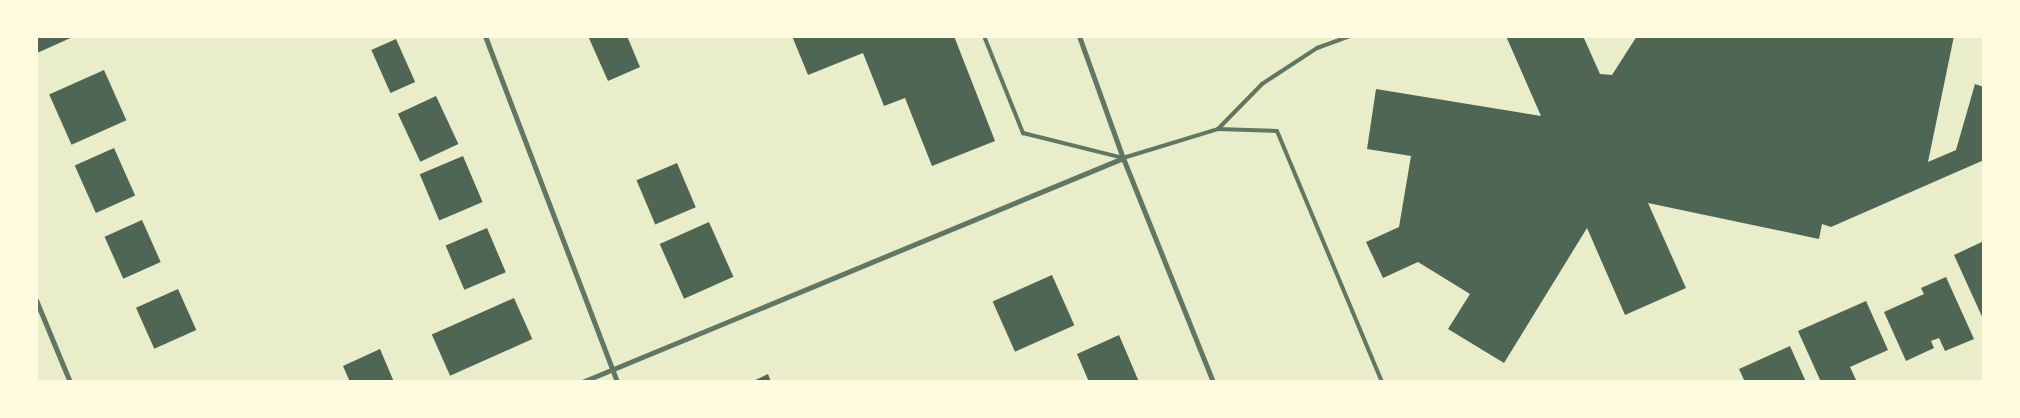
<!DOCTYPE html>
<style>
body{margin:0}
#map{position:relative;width:2020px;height:418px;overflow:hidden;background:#e9edc9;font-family:Jost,sans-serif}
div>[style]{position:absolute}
.building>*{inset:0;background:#4f6655;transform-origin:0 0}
.service>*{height:4px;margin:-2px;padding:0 2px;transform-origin:2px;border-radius:2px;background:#617663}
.minor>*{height:5px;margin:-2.5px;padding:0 2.5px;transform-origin:2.5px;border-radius:2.5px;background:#617663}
span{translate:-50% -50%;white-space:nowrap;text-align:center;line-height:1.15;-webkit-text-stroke:5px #fefae0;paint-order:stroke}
.frame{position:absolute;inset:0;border:38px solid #fefae0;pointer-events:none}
</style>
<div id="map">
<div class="building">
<div style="clip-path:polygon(36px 36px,75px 36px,37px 53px)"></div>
<div style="clip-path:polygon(588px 36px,627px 36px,640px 67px,608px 81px)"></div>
<div style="clip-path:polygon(792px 36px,954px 36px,995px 141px,932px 166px,905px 98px,884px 106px,863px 53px,808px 75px)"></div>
<div style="clip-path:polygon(1506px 36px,1583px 36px,1600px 74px,1612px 75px,1637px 36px,1954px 36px,1928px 162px,1956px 150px,1975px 84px,1984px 87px,1984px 160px,1831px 227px,1822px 224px,1819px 239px,1648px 203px,1686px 288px,1625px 315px,1587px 228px,1504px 363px,1448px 329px,1470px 294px,1418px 262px,1383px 278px,1366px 242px,1399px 227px,1411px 156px,1367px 149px,1376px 89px,1541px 116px)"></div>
<div style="left:396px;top:39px;width:47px;height:27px;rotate:66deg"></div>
<div style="left:104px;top:70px;width:55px;height:60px;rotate:66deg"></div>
<div style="left:436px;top:96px;width:53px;height:42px;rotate:65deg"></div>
<div style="left:114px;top:148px;width:52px;height:43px;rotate:66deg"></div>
<div style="left:463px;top:156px;width:50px;height:47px;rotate:67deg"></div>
<div style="left:677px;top:163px;width:48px;height:44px;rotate:67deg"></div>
<div style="left:142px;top:220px;width:46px;height:41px;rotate:66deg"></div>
<div style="left:709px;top:222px;width:60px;height:54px;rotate:66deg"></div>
<div style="left:487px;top:228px;width:48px;height:45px;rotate:67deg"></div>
<div style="clip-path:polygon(1984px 241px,1984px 321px,1954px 255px)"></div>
<div style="left:1052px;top:275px;width:55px;height:65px;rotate:66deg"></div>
<div style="clip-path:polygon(1946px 277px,1974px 339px,1945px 351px,1939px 338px,1931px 341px,1934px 348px,1906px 361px,1884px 312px,1924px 294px,1921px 288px)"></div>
<div style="left:178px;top:289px;width:45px;height:46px;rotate:66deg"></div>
<div style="left:514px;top:298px;width:45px;height:90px;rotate:66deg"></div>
<div style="clip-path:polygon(1866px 301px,1888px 350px,1850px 367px,1857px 382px,1821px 382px,1798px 331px)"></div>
<div style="clip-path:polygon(1119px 335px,1139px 382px,1089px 382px,1077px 354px)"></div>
<div style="clip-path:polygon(1790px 346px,1806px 382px,1745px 382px,1739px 369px)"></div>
<div style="clip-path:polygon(380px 349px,394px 382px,350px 382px,343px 366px)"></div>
<div style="clip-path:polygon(768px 374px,771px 382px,751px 382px)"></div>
</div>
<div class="service">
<div style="left:984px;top:36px;width:105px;rotate:68.1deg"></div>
<div style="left:1023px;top:133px;width:103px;rotate:14deg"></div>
<div style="left:1123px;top:158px;width:99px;rotate:-17deg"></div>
<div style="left:1218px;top:129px;width:59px;rotate:1.9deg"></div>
<div style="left:1277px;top:131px;width:272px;rotate:67.3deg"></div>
<div style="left:1218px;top:129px;width:63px;rotate:-45.6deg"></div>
<div style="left:1262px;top:84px;width:66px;rotate:-33.2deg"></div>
<div style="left:1317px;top:48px;width:35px;rotate:-20deg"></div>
</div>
<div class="minor">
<div style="left:485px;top:36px;width:370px;rotate:69.1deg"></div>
<div style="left:1079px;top:36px;width:130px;rotate:70.2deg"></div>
<div style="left:1123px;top:158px;width:241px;rotate:68.1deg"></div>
<div style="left:36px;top:300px;width:89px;rotate:67.5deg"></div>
<div style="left:582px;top:382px;width:586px;rotate:-22.49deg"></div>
</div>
<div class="frame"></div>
</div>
